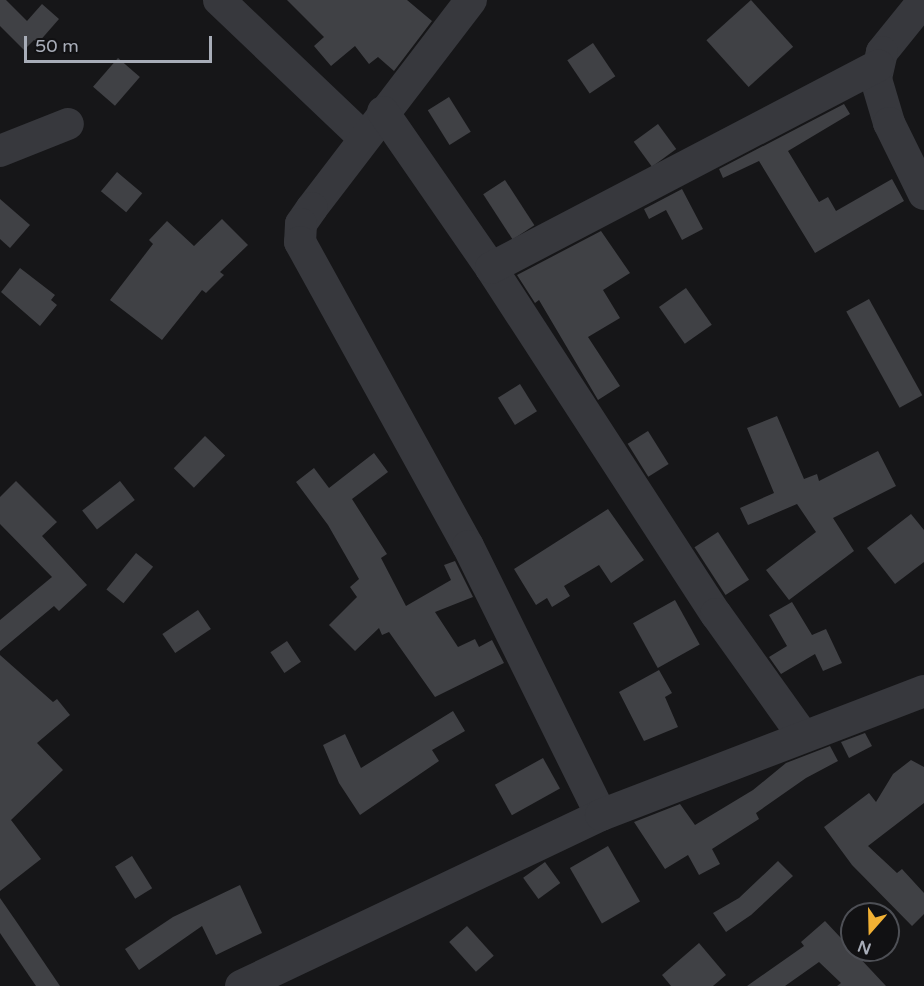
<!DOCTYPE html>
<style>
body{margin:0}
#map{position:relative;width:924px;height:986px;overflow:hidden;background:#161618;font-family:"Varela Round",sans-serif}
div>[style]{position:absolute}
.building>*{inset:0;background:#404145;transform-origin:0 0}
.minor>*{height:32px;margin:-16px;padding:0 16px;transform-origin:16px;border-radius:16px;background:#37383d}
span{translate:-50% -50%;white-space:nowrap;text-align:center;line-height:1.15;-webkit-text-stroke:6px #111113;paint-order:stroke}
.north{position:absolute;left:840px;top:902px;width:60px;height:60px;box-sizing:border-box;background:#111113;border:2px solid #4d4f55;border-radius:50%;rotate:200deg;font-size:16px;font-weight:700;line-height:24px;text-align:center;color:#a8adb8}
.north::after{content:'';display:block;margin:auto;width:21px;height:27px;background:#f2b134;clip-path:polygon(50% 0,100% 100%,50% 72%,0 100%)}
.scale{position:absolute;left:24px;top:36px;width:188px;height:27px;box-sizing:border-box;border:3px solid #a8adb8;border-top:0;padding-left:8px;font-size:18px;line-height:21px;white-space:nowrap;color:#a8adb8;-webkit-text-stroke:4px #111113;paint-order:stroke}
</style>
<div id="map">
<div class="building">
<div style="clip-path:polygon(0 0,6px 0,27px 21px,42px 4px,59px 19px,38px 43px,34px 40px,24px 50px,0 26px)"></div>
<div style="clip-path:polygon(287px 0,407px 0,432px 21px,394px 71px,378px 57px,369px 64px,355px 46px,331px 66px,314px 46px,324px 37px)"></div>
<div style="left:751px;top:0;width:63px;height:60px;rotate:48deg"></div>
<div style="left:593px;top:43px;width:40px;height:31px;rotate:56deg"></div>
<div style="left:118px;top:58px;width:29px;height:38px;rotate:41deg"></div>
<div style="left:449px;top:97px;width:41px;height:25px;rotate:58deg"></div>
<div style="clip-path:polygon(844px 104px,850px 114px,788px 151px,819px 202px,828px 197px,836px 211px,892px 179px,904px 201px,815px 253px,759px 161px,723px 178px,719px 169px)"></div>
<div style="left:658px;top:124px;width:31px;height:30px;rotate:54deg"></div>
<div style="left:117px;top:172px;width:33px;height:25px;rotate:40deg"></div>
<div style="left:505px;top:180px;width:54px;height:26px;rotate:57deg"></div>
<div style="clip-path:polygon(682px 189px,703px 229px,682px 240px,666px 210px,649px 219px,644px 209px)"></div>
<div style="clip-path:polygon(0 199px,30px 225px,10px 248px,0 239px)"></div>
<div style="clip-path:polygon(222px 219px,248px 245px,220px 272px,224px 275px,206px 293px,202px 290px,162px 340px,110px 300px,153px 244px,149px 240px,167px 221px,194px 246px)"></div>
<div style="clip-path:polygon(601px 231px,630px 273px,603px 290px,620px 318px,588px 337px,620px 386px,598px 400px,539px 300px,535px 303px,517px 275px)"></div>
<div style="clip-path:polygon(20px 268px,55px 295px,51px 300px,57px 305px,40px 326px,1px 292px)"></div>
<div style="left:686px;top:288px;width:45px;height:33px;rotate:55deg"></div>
<div style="left:869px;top:299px;width:110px;height:26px;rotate:61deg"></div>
<div style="left:520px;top:384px;width:32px;height:26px;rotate:58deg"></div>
<div style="clip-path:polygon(777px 416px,804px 479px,817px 474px,819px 481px,878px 451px,896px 486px,833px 518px,854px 551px,789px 600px,766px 570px,816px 532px,797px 504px,748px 525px,740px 508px,774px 493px,747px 428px)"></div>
<div style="left:648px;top:431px;width:39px;height:24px;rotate:58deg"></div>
<div style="left:205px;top:436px;width:28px;height:45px;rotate:44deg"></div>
<div style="clip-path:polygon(374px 453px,388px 472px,352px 499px,387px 554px,381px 558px,406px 606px,451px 580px,444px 565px,455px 561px,473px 597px,435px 612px,458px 647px,475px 639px,479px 647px,492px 640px,504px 663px,435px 697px,389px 632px,382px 635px,379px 628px,355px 651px,329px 625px,357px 597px,350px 587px,359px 579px,328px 525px,296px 482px,314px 468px,329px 488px)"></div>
<div style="clip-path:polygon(16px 481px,57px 522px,42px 536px,87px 585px,59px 611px,54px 606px,0 651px,0 620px,52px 577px,0 524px,0 497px)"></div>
<div style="left:120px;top:481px;width:24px;height:48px;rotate:52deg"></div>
<div style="clip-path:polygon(608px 509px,644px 560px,611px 583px,599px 565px,564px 586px,570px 596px,552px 607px,547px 598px,536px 605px,514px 569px)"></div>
<div style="clip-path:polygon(911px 514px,924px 530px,924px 562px,895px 584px,867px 548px)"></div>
<div style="left:718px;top:532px;width:57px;height:28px;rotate:57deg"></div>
<div style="left:136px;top:553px;width:22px;height:47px;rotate:39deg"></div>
<div style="left:675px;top:600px;width:51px;height:48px;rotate:61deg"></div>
<div style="clip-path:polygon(792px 602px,812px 635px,826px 629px,842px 663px,823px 671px,815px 654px,781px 674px,769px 657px,787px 646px,769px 615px)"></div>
<div style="left:198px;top:610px;width:23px;height:43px;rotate:56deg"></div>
<div style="left:287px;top:641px;width:25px;height:20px;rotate:56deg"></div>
<div style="clip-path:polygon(0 655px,53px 702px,57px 699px,70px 715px,37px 743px,63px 770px,11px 820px,41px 859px,0 891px)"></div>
<div style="clip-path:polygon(659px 670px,672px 693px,665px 697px,678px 727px,644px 741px,619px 692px)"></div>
<div style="clip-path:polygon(453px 711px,465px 731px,432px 750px,439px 761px,360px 815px,339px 783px,323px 745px,345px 734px,361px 768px)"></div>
<div style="clip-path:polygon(865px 733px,872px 746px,849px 758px,841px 742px)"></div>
<div style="clip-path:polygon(830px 746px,838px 761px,806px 778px,756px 813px,759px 819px,712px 849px,720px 864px,699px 875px,688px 855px,665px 869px,634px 822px,680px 804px,695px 825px,753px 790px,786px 763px)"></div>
<div style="left:543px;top:758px;width:35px;height:55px;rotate:61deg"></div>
<div style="clip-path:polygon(911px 760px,924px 767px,924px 803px,868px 846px,897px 873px,902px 869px,924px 893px,924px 914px,912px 926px,852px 865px,824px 827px,869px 793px,876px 802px,893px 774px)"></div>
<div style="left:608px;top:846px;width:64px;height:44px;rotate:60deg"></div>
<div style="left:132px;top:856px;width:38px;height:20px;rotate:58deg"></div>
<div style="clip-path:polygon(778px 861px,793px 876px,751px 915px,726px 932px,713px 913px,739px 898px)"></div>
<div style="left:545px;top:862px;width:26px;height:27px;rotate:54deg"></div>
<div style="clip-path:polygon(240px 885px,262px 933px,216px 955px,202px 926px,139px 970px,125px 949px,173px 917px)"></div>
<div style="clip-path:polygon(0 898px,18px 924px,60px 986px,36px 986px,0 933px)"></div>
<div style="clip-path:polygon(825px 921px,886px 986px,837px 986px,841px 983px,819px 962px,785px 986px,747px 986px,804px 946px,801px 942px)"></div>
<div style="left:467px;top:926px;width:40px;height:24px;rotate:48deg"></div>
<div style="clip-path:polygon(699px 943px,726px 975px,713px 986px,671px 986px,662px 975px)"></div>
</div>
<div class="minor">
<div style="left:219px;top:0;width:200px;rotate:43.6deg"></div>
<div style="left:471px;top:0;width:262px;rotate:127.4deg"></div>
<div style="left:312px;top:208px;width:19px;rotate:125deg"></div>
<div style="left:301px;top:224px;width:18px;rotate:93deg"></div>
<div style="left:300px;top:242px;width:347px;rotate:61.1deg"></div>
<div style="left:468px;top:546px;width:300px;rotate:63.7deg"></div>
<div style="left:924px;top:0;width:67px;rotate:128.9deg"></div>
<div style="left:882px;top:52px;width:28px;rotate:103deg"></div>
<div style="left:876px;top:79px;width:46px;rotate:73.5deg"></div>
<div style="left:889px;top:123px;width:79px;rotate:63.8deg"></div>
<div style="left:383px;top:112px;width:190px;rotate:55.3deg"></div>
<div style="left:491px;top:268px;width:413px;rotate:57deg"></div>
<div style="left:716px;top:614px;width:150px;rotate:54.5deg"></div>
<div style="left:0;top:151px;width:73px;rotate:-21.7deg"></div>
<div style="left:491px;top:268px;width:437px;rotate:-27.6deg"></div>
<div style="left:241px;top:986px;width:399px;rotate:-25.4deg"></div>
<div style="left:601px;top:815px;width:346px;rotate:-21deg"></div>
</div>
<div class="north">N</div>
<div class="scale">50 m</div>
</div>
